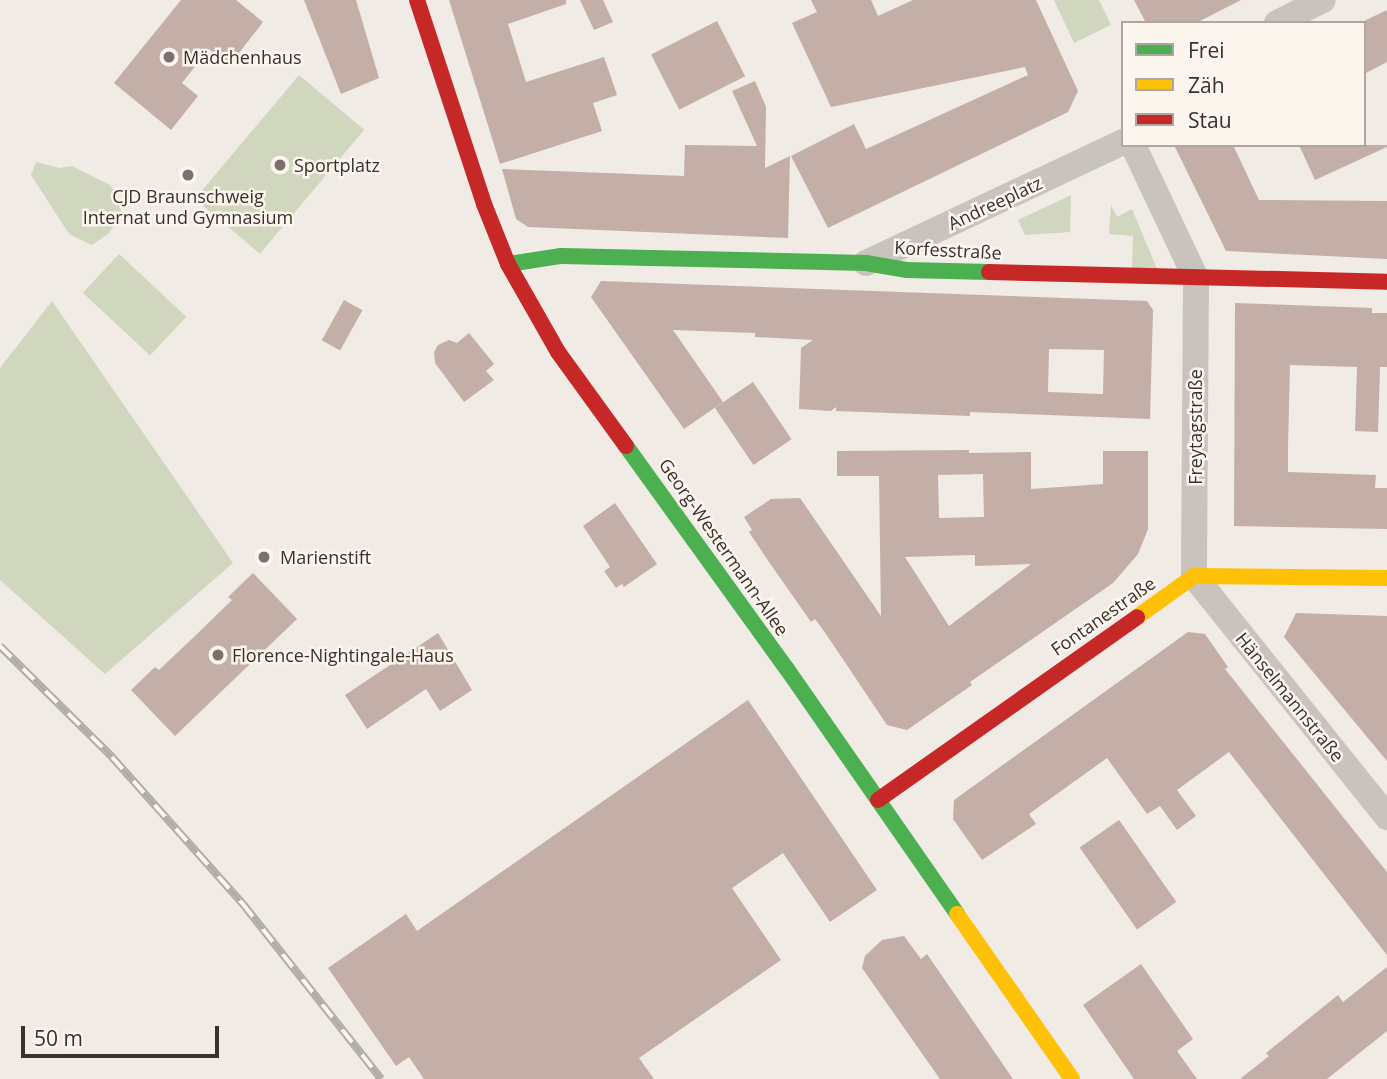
<!DOCTYPE html>
<meta charset="utf-8">
<style>
body{margin:0}
#map{position:relative;width:1387px;height:1079px;overflow:hidden;background:#f0ebe5;font-family:"Open Sans",sans-serif}
div>[style]{position:absolute}
.green>*{inset:0;background:#d1d6bf;transform-origin:0 0}
.building>*{inset:0;background:#c3afa7;transform-origin:0 0}
.street>*{height:26px;margin:-13px;padding:0 13px;transform-origin:13px;border-radius:13px;background:#c9c3be}
.fast>*{height:16px;margin:-8px;padding:0 8px;transform-origin:8px;border-radius:8px;background:#4caf50}
.slow>*{height:16px;margin:-8px;padding:0 8px;transform-origin:8px;border-radius:8px;background:#ffc107}
.jam>*{height:16px;margin:-8px;padding:0 8px;transform-origin:8px;border-radius:8px;background:#c62828}
.rail>*{height:8px;margin-top:-4px;transform-origin:0;background:repeating-linear-gradient(90deg,#fbf5ee 0 16px,#b1aca8 0 32px);box-sizing:border-box;border-block:2px solid #b1aca8}
.dots>*{width:19px;height:19px;translate:-50% -50%;box-sizing:border-box;border:4px solid #fbf5ee;border-radius:50%}
span{translate:-50% -50%;white-space:nowrap;text-align:center;line-height:1.15;-webkit-text-stroke:5px #fbf5ee;paint-order:stroke}
.poi-label{font-size:18px;color:#3b302b}
.left{translate:0 -50%;text-align:left}
.street-label{font-size:18px;color:#3b302b}
.legend{position:absolute;left:1121px;top:21px;width:245px;height:126px;box-sizing:border-box;background:#fbf5ee;border:2px solid #aea6a0;margin:0;padding:9px 12px;list-style:none;font-size:21px;color:#3b302b}
.legend li{display:flex;align-items:center;gap:14px;height:35px}
.legend b{width:35px;border:2px solid #aea6a0}
.scale{position:absolute;left:21px;top:1026px;width:198px;height:32px;box-sizing:border-box;border:4px solid #3b302b;border-top:0;padding-left:9px;font-size:21px;line-height:24px;white-space:nowrap;color:#3b302b;-webkit-text-stroke:5px #fbf5ee;paint-order:stroke}
</style>
<div id="map">
<div class="green">
<div style="clip-path:polygon(1054px 0,1099px 0,1111px 25px,1074px 43px)"></div>
<div style="left:299px;top:75px;width:85px;height:162px;rotate:40deg"></div>
<div style="clip-path:polygon(36px 162px,59px 168px,72px 166px,110px 185px,120px 201px,121px 216px,108px 234px,92px 245px,69px 234px,31px 175px)"></div>
<div style="clip-path:polygon(1071px 195px,1070px 232px,1025px 235px,1018px 220px)"></div>
<div style="clip-path:polygon(1111px 205px,1117px 217px,1132px 209px,1157px 269px,1132px 270px,1133px 236px,1109px 234px)"></div>
<div style="left:119px;top:254px;width:92px;height:53px;rotate:43deg"></div>
<div style="clip-path:polygon(52px 301px,233px 563px,105px 674px,0 580px,0 368px)"></div>
</div>
<div class="building">
<div style="clip-path:polygon(181px 0,236px 0,263px 22px,229px 66px,209px 49px,182px 83px,198px 96px,171px 130px,114px 83px)"></div>
<div style="clip-path:polygon(304px 0,356px 0,379px 78px,341px 94px)"></div>
<div style="clip-path:polygon(449px 0,566px 0,566px 4px,508px 24px,526px 82px,604px 57px,617px 95px,593px 103px,602px 131px,500px 164px)"></div>
<div style="clip-path:polygon(580px 0,603px 0,613px 22px,594px 30px)"></div>
<div style="clip-path:polygon(811px 0,871px 0,878px 16px,913px 0,1036px 0,1078px 91px,1068px 112px,828px 228px,791px 156px,854px 124px,866px 149px,1028px 75px,1025px 67px,831px 107px,792px 23px,817px 12px)"></div>
<div style="clip-path:polygon(1134px 0,1241px 0,1196px 23px,1146px 23px)"></div>
<div style="clip-path:polygon(1387px 10px,1387px 62px,1364px 74px,1364px 21px)"></div>
<div style="left:717px;top:21px;width:62px;height:74px;rotate:63deg"></div>
<div style="clip-path:polygon(755px 81px,766px 107px,765px 168px,790px 156px,788px 238px,528px 227px,516px 219px,502px 169px,684px 176px,685px 145px,757px 146px,732px 91px)"></div>
<div style="clip-path:polygon(1174px 145px,1233px 145px,1259px 200px,1387px 201px,1387px 259px,1226px 251px)"></div>
<div style="clip-path:polygon(1299px 145px,1387px 145px,1387px 147px,1315px 180px)"></div>
<div style="clip-path:polygon(evenodd,601px 281px,1147px 301px,1153px 310px,1150px 419px,970px 412px,970px 416px,836px 411px,836px 407px,831px 411px,799px 409px,801px 348px,813px 340px,755px 337px,755px 333px,673px 330px,723px 402px,684px 429px,591px 297px,601px 281px,1049px 349px,1104px 350px,1103px 394px,1048px 392px,1049px 349px)"></div>
<div style="left:344px;top:300px;width:21px;height:46px;rotate:29deg"></div>
<div style="clip-path:polygon(1235px 303px,1372px 308px,1372px 313px,1387px 313px,1387px 367px,1380px 367px,1378px 432px,1355px 431px,1357px 367px,1290px 365px,1288px 447px,1288px 472px,1376px 475px,1375px 488px,1387px 488px,1387px 529px,1234px 526px)"></div>
<div style="clip-path:polygon(469px 333px,494px 364px,486px 371px,494px 380px,464px 402px,435px 363px,434px 352px,438px 345px,449px 340px,457px 343px)"></div>
<div style="left:753px;top:382px;width:69px;height:46px;rotate:56deg"></div>
<div style="clip-path:polygon(evenodd,969px 450px,969px 453px,1031px 452px,1031px 489px,1103px 484px,1103px 451px,1148px 451px,1148px 529px,1138px 554px,1113px 583px,970px 682px,972px 685px,907px 730px,887px 725px,824px 631px,815px 619px,811px 622px,769px 562px,749px 532px,752px 530px,744px 517px,771px 499px,800px 498px,881px 616px,879px 476px,837px 476px,837px 451px,969px 450px,983px 474px,984px 517px,939px 518px,938px 475px,983px 474px,969px 450px,975px 555px,975px 566px,1031px 564px,949px 626px,905px 557px,975px 555px)"></div>
<div style="clip-path:polygon(615px 503px,657px 564px,624px 587px,622px 584px,616px 588px,604px 571px,610px 567px,583px 526px)"></div>
<div style="clip-path:polygon(253px 573px,297px 619px,175px 736px,131px 690px,155px 667px,159px 670px,196px 635px,232px 600px,228px 597px)"></div>
<div style="clip-path:polygon(1296px 613px,1387px 616px,1387px 761px,1284px 637px)"></div>
<div style="clip-path:polygon(1188px 632px,1205px 634px,1228px 667px,1225px 669px,1387px 872px,1387px 955px,1229px 752px,1177px 790px,1196px 816px,1177px 830px,1160px 806px,1147px 814px,1107px 758px,1029px 814px,1036px 824px,982px 860px,953px 819px,954px 800px)"></div>
<div style="clip-path:polygon(438px 633px,472px 690px,440px 711px,426px 689px,367px 729px,345px 695px)"></div>
<div style="clip-path:polygon(748px 700px,877px 890px,830px 922px,783px 853px,732px 888px,781px 960px,639px 1058px,654px 1079px,424px 1079px,409px 1057px,396px 1066px,328px 968px,406px 914px,417px 931px)"></div>
<div style="left:1119px;top:820px;width:100px;height:48px;rotate:55deg"></div>
<div style="clip-path:polygon(904px 936px,921px 959px,927px 954px,1013px 1079px,940px 1079px,862px 968px,865px 956px,882px 940px)"></div>
<div style="clip-path:polygon(1141px 964px,1193px 1039px,1177px 1051px,1197px 1079px,1134px 1079px,1083px 1005px)"></div>
<div style="clip-path:polygon(1387px 967px,1387px 1031px,1327px 1079px,1240px 1079px,1269px 1056px,1266px 1053px,1338px 995px,1343px 1002px)"></div>
</div>
<div class="street">
<div style="left:1277px;top:23px;width:51px;rotate:-26.6deg"></div>
<div style="left:1133px;top:145px;width:147px;rotate:64.7deg"></div>
<div style="left:1196px;top:278px;width:298px;rotate:90.4deg"></div>
<div style="left:1194px;top:576px;width:309px;rotate:51.3deg"></div>
<div style="left:866px;top:263px;width:284px;rotate:-25.2deg"></div>
</div>
<div class="fast">
<div style="left:508px;top:264px;width:54px;rotate:-8.6deg"></div>
<div style="left:561px;top:256px;width:305px;rotate:1.3deg"></div>
<div style="left:866px;top:263px;width:42px;rotate:9.7deg"></div>
<div style="left:907px;top:270px;width:82px;rotate:1.4deg"></div>
<div style="left:626px;top:446px;width:275px;rotate:54.2deg"></div>
<div style="left:787px;top:669px;width:298px;rotate:55.2deg"></div>
</div>
<div class="slow">
<div style="left:1137px;top:617px;width:70px;rotate:-35.7deg"></div>
<div style="left:1194px;top:576px;width:193px;rotate:0.6deg"></div>
<div style="left:957px;top:914px;width:201px;rotate:55.1deg"></div>
</div>
<div class="jam">
<div style="left:417px;top:0;width:215px;rotate:71.8deg"></div>
<div style="left:484px;top:204px;width:65px;rotate:68.2deg"></div>
<div style="left:508px;top:264px;width:101px;rotate:60.4deg"></div>
<div style="left:558px;top:352px;width:116px;rotate:54.1deg"></div>
<div style="left:989px;top:272px;width:398px;rotate:1.4deg"></div>
<div style="left:878px;top:800px;width:317px;rotate:-35.2deg"></div>
</div>
<div class="rail">
<div style="left:0;top:646px;width:158px;rotate:44.7deg"></div>
<div style="left:112px;top:757px;width:197px;rotate:48.3deg"></div>
<div style="left:243px;top:904px;width:223px;rotate:51.7deg"></div>
</div>
<div class="dots">
<div style="left:169px;top:57px;background:#7a716c"></div>
<div style="left:280px;top:165px;background:#7a716c"></div>
<div style="left:188px;top:175px;background:#7a716c"></div>
<div style="left:264px;top:557px;background:#7a716c"></div>
<div style="left:218px;top:655px;background:#7a716c"></div>
</div>
<div class="poi-label">
<span class="left" style="left:183px;top:57px">Mädchenhaus</span>
<span class="left" style="left:294px;top:165px">Sportplatz</span>
<span style="left:188px;top:207px">CJD Braunschweig<br>Internat und Gymnasium</span>
<span class="left" style="left:280px;top:557px">Marienstift</span>
<span class="left" style="left:232px;top:655px">Florence-Nightingale-Haus</span>
</div>
<div class="street-label">
<span style="left:995px;top:203px;rotate:-25deg">Andreeplatz</span>
<span style="left:948px;top:250px;rotate:3deg">Korfesstraße</span>
<span style="left:1195px;top:427px;rotate:-90deg">Freytagstraße</span>
<span style="left:724px;top:547px;rotate:55deg">Georg-Westermann-Allee</span>
<span style="left:1103px;top:616px;rotate:-35deg">Fontanestraße</span>
<span style="left:1290px;top:697px;rotate:51deg">Hänselmannstraße</span>
</div>
<ul class="legend">
<li><b style="height:9px;background:#4caf50"></b>Frei</li>
<li><b style="height:9px;background:#ffc107"></b>Zäh</li>
<li><b style="height:9px;background:#c62828"></b>Stau</li>
</ul>
<div class="scale">50 m</div>
</div>
